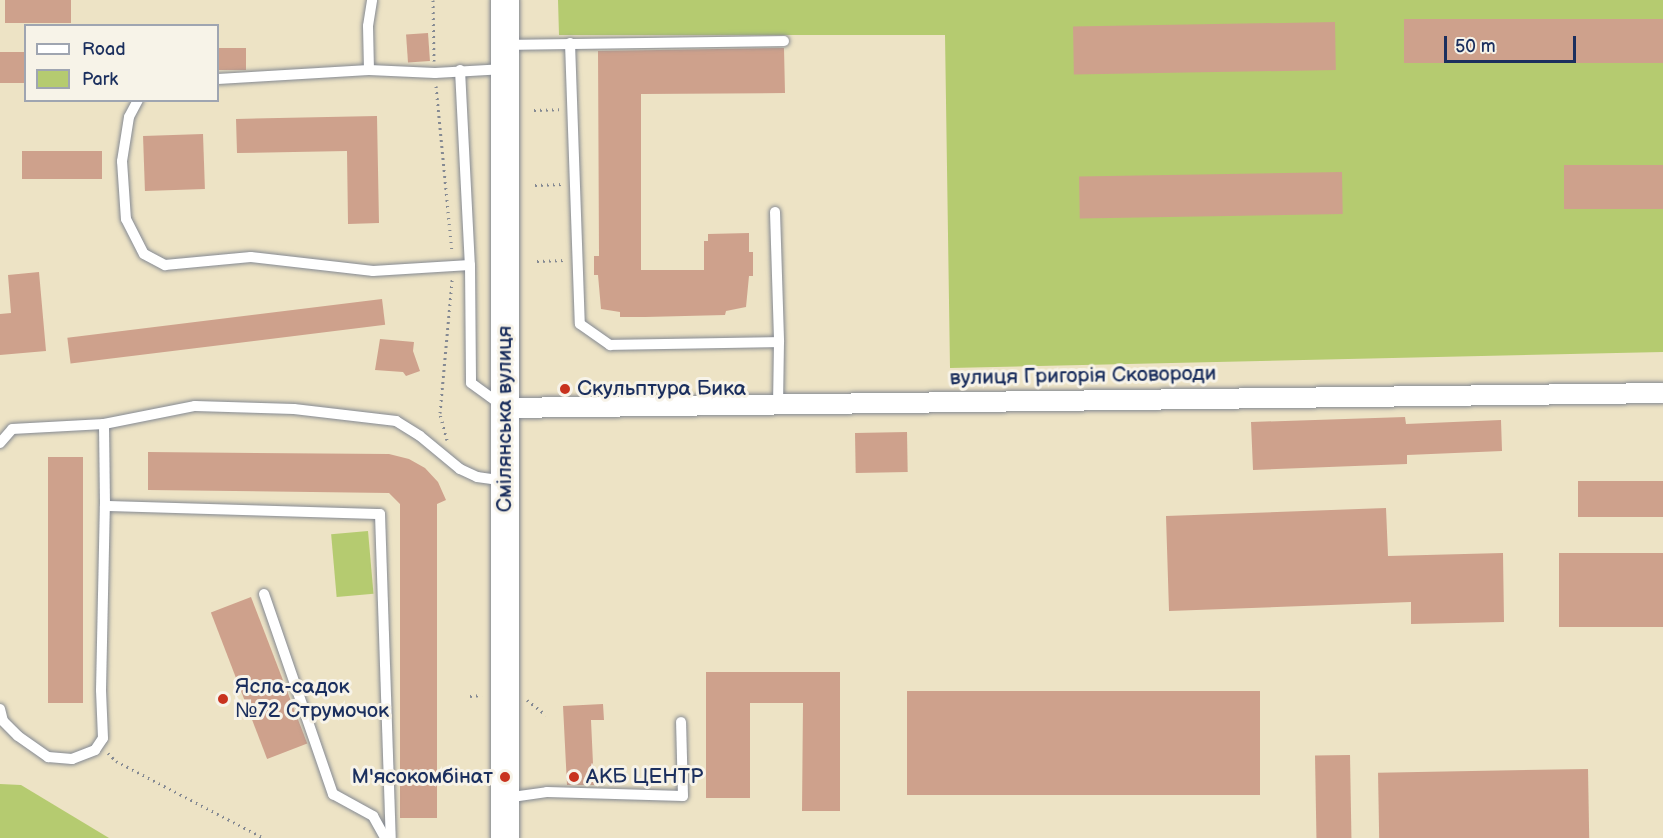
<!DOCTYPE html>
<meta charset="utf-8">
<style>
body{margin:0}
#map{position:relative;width:1663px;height:838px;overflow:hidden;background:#ede3c5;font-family:"Balsamiq Sans",sans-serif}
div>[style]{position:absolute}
.green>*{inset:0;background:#b5cb70;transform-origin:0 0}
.building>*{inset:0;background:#cea18c;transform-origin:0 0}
.path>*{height:3px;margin-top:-1.5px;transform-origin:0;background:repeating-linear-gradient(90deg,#848992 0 1.5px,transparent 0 6px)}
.roads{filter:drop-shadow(0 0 2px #848992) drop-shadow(0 0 2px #848992)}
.lane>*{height:10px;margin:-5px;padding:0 5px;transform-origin:5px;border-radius:5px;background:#fff}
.street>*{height:20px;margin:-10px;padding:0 10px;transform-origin:10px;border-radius:10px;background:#fff}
.secondary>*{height:28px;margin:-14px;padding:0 14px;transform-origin:14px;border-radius:14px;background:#fff}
.dots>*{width:16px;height:16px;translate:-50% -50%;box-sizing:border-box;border:3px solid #f7f3e8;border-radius:50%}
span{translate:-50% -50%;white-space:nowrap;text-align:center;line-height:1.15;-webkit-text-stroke:6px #f7f3e8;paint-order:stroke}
.street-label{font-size:21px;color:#1b2f5e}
.poi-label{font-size:21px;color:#1b2f5e}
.left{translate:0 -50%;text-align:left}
.right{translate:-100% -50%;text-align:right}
.legend{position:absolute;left:24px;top:24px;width:195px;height:78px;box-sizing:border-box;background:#f7f3e8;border:2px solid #9fa5b1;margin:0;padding:8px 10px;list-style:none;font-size:18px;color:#1b2f5e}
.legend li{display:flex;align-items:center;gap:12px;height:30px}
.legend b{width:30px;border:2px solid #9fa5b1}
.scale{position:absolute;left:1444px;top:36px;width:132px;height:27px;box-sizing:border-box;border:3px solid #1b2f5e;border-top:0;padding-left:8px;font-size:18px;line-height:21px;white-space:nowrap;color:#1b2f5e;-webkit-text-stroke:4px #f7f3e8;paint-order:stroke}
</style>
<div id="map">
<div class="green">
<div style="clip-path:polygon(558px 0,1663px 0,1663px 352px,950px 368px,945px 35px,559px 35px)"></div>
<div style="left:368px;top:531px;width:63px;height:37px;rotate:85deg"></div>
<div style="clip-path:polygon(0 784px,21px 785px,109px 838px,0 838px)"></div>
</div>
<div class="building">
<div style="left:5px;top:0;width:66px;height:23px"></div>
<div style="left:1663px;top:19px;width:44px;height:259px;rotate:90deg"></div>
<div style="left:1335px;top:22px;width:48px;height:262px;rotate:89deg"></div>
<div style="left:428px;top:33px;width:28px;height:22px;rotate:86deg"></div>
<div style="left:246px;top:48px;width:22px;height:28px;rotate:90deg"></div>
<div style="clip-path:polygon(784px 48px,785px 93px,641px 94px,641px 270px,704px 270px,704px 241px,708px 241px,708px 234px,749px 233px,749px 252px,753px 252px,753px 276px,749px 276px,746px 307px,726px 311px,725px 315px,645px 317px,620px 317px,620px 312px,601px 309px,598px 275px,594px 275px,594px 256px,599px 256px,598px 51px)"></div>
<div style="left:0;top:52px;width:26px;height:31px"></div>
<div style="clip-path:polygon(377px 116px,379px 223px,348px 224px,347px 151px,237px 153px,236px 119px)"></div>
<div style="left:203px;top:134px;width:55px;height:60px;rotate:88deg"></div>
<div style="left:102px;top:151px;width:28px;height:80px;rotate:90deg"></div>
<div style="left:1663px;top:165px;width:44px;height:99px;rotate:90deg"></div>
<div style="left:1342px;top:172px;width:42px;height:263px;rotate:89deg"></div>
<div style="clip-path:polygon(39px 272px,46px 351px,0 355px,0 314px,11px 313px,8px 275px)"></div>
<div style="left:382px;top:299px;width:26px;height:317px;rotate:83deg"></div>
<div style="clip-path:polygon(380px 339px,414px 342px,413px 351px,420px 371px,406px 376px,403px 372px,375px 370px)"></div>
<div style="clip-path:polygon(1405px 417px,1406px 424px,1501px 420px,1502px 451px,1407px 455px,1407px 464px,1253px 470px,1251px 422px)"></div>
<div style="left:907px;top:432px;width:40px;height:52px;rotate:89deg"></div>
<div style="clip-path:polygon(148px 452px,389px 454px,409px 459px,425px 468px,438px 482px,446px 500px,437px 504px,437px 818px,400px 818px,400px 504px,389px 493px,148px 490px)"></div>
<div style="left:48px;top:457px;width:35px;height:246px"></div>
<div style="left:1663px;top:481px;width:36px;height:85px;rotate:90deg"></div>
<div style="clip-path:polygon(1386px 508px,1388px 556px,1503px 553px,1504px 622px,1411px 624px,1411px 602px,1169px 611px,1166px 516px)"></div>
<div style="left:1663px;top:553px;width:74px;height:104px;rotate:90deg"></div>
<div style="left:251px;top:597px;width:157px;height:43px;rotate:69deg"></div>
<div style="clip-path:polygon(706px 672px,840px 672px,840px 811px,802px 811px,803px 703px,750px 703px,750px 798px,706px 798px)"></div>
<div style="left:1260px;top:691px;width:104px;height:353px;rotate:90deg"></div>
<div style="clip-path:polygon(603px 704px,604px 720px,591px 720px,594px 785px,567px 785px,563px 706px)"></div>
<div style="left:1350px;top:755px;width:83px;height:35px;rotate:89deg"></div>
<div style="left:1588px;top:769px;width:69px;height:210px;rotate:89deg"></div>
</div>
<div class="path">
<div style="left:433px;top:0;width:61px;rotate:89.1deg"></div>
<div style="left:436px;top:86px;width:167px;rotate:84.5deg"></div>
<div style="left:534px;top:110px;width:25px;rotate:-2deg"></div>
<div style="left:535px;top:185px;width:28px;rotate:-2deg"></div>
<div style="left:537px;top:261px;width:28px;rotate:-2deg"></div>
<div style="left:447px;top:440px;width:28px;rotate:-105deg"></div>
<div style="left:440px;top:413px;width:134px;rotate:-84.8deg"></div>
<div style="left:470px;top:696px;width:12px;rotate:-5deg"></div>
<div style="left:527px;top:700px;width:24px;rotate:38deg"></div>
<div style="left:108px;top:753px;width:11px;rotate:45deg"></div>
<div style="left:116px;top:761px;width:167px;rotate:27.5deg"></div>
</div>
<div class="roads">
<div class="lane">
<div style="left:570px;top:43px;width:281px;rotate:88deg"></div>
<div style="left:580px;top:324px;width:37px;rotate:35deg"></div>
<div style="left:610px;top:345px;width:169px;rotate:-1deg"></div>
<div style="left:506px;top:45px;width:278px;rotate:-0.8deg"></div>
<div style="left:369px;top:70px;width:44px;rotate:-91.3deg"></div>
<div style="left:368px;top:26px;width:26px;rotate:-81deg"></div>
<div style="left:460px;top:70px;width:195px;rotate:87.1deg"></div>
<div style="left:470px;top:265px;width:118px;rotate:89.5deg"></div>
<div style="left:471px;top:383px;width:37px;rotate:36deg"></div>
<div style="left:218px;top:79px;width:151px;rotate:-3.4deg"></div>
<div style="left:369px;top:70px;width:66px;rotate:2.6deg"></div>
<div style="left:435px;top:73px;width:70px;rotate:-3.3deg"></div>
<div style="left:138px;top:100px;width:19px;rotate:118deg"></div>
<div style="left:129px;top:117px;width:45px;rotate:99deg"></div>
<div style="left:122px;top:161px;width:58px;rotate:86.1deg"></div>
<div style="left:126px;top:219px;width:39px;rotate:63deg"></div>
<div style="left:144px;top:254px;width:24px;rotate:28deg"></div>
<div style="left:165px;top:265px;width:86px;rotate:-5.3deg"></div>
<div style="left:251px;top:257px;width:123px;rotate:6.5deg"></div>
<div style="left:373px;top:271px;width:97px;rotate:-3.5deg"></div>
<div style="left:775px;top:212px;width:130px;rotate:88.2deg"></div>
<div style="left:779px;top:342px;width:63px;rotate:90.9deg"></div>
<div style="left:104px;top:424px;width:82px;rotate:89.3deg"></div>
<div style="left:105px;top:506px;width:275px;rotate:1.7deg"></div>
<div style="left:380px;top:514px;width:324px;rotate:88.1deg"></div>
<div style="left:0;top:443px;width:18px;rotate:-49deg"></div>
<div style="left:12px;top:429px;width:92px;rotate:-3.1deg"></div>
<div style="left:104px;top:424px;width:93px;rotate:-11.2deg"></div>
<div style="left:195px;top:406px;width:99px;rotate:1.7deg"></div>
<div style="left:294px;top:409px;width:103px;rotate:6.7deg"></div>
<div style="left:396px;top:421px;width:28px;rotate:32deg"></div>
<div style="left:420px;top:436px;width:52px;rotate:39.5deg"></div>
<div style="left:460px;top:469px;width:19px;rotate:25deg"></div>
<div style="left:477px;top:477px;width:28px;rotate:8deg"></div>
<div style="left:264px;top:594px;width:212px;rotate:71deg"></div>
<div style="left:333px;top:794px;width:46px;rotate:28.8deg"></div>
<div style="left:373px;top:816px;width:25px;rotate:61deg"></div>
<div style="left:0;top:709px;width:12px;rotate:76deg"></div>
<div style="left:3px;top:721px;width:21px;rotate:45deg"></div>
<div style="left:18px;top:736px;width:37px;rotate:35deg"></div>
<div style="left:48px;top:757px;width:24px;rotate:5deg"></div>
<div style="left:72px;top:759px;width:25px;rotate:-21deg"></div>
<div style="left:95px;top:750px;width:14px;rotate:-56deg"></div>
<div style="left:103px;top:738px;width:48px;rotate:-92.4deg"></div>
<div style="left:101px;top:690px;width:184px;rotate:-88.8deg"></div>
<div style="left:505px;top:798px;width:42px;rotate:-8.1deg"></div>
<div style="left:547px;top:792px;width:136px;rotate:1.7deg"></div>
<div style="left:683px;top:796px;width:74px;rotate:-91.5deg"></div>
</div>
<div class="street">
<div style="left:504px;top:408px;width:1159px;rotate:-0.74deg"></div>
</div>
<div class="secondary">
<div style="left:505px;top:838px;width:838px;rotate:-90deg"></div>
</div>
</div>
<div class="dots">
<div style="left:565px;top:389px;background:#c8321e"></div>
<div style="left:223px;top:699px;background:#c8321e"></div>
<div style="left:505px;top:777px;background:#c8321e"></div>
<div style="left:574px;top:777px;background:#c8321e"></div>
</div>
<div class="street-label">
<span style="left:1083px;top:376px;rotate:-1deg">вулиця Григорія Сковороди</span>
<span style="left:505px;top:419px;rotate:-90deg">Смілянська вулиця</span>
</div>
<div class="poi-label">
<span class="left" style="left:577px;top:389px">Cкульптура Бика</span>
<span class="left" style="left:235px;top:699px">Ясла-садок<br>№72 Струмочок</span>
<span class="right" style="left:493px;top:777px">М'ясокомбінат</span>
<span class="left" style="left:586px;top:777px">АКБ ЦЕНТР</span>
</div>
<ul class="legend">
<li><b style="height:8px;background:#fff"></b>Road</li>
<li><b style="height:16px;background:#b5cb70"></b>Park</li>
</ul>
<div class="scale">50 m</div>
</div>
